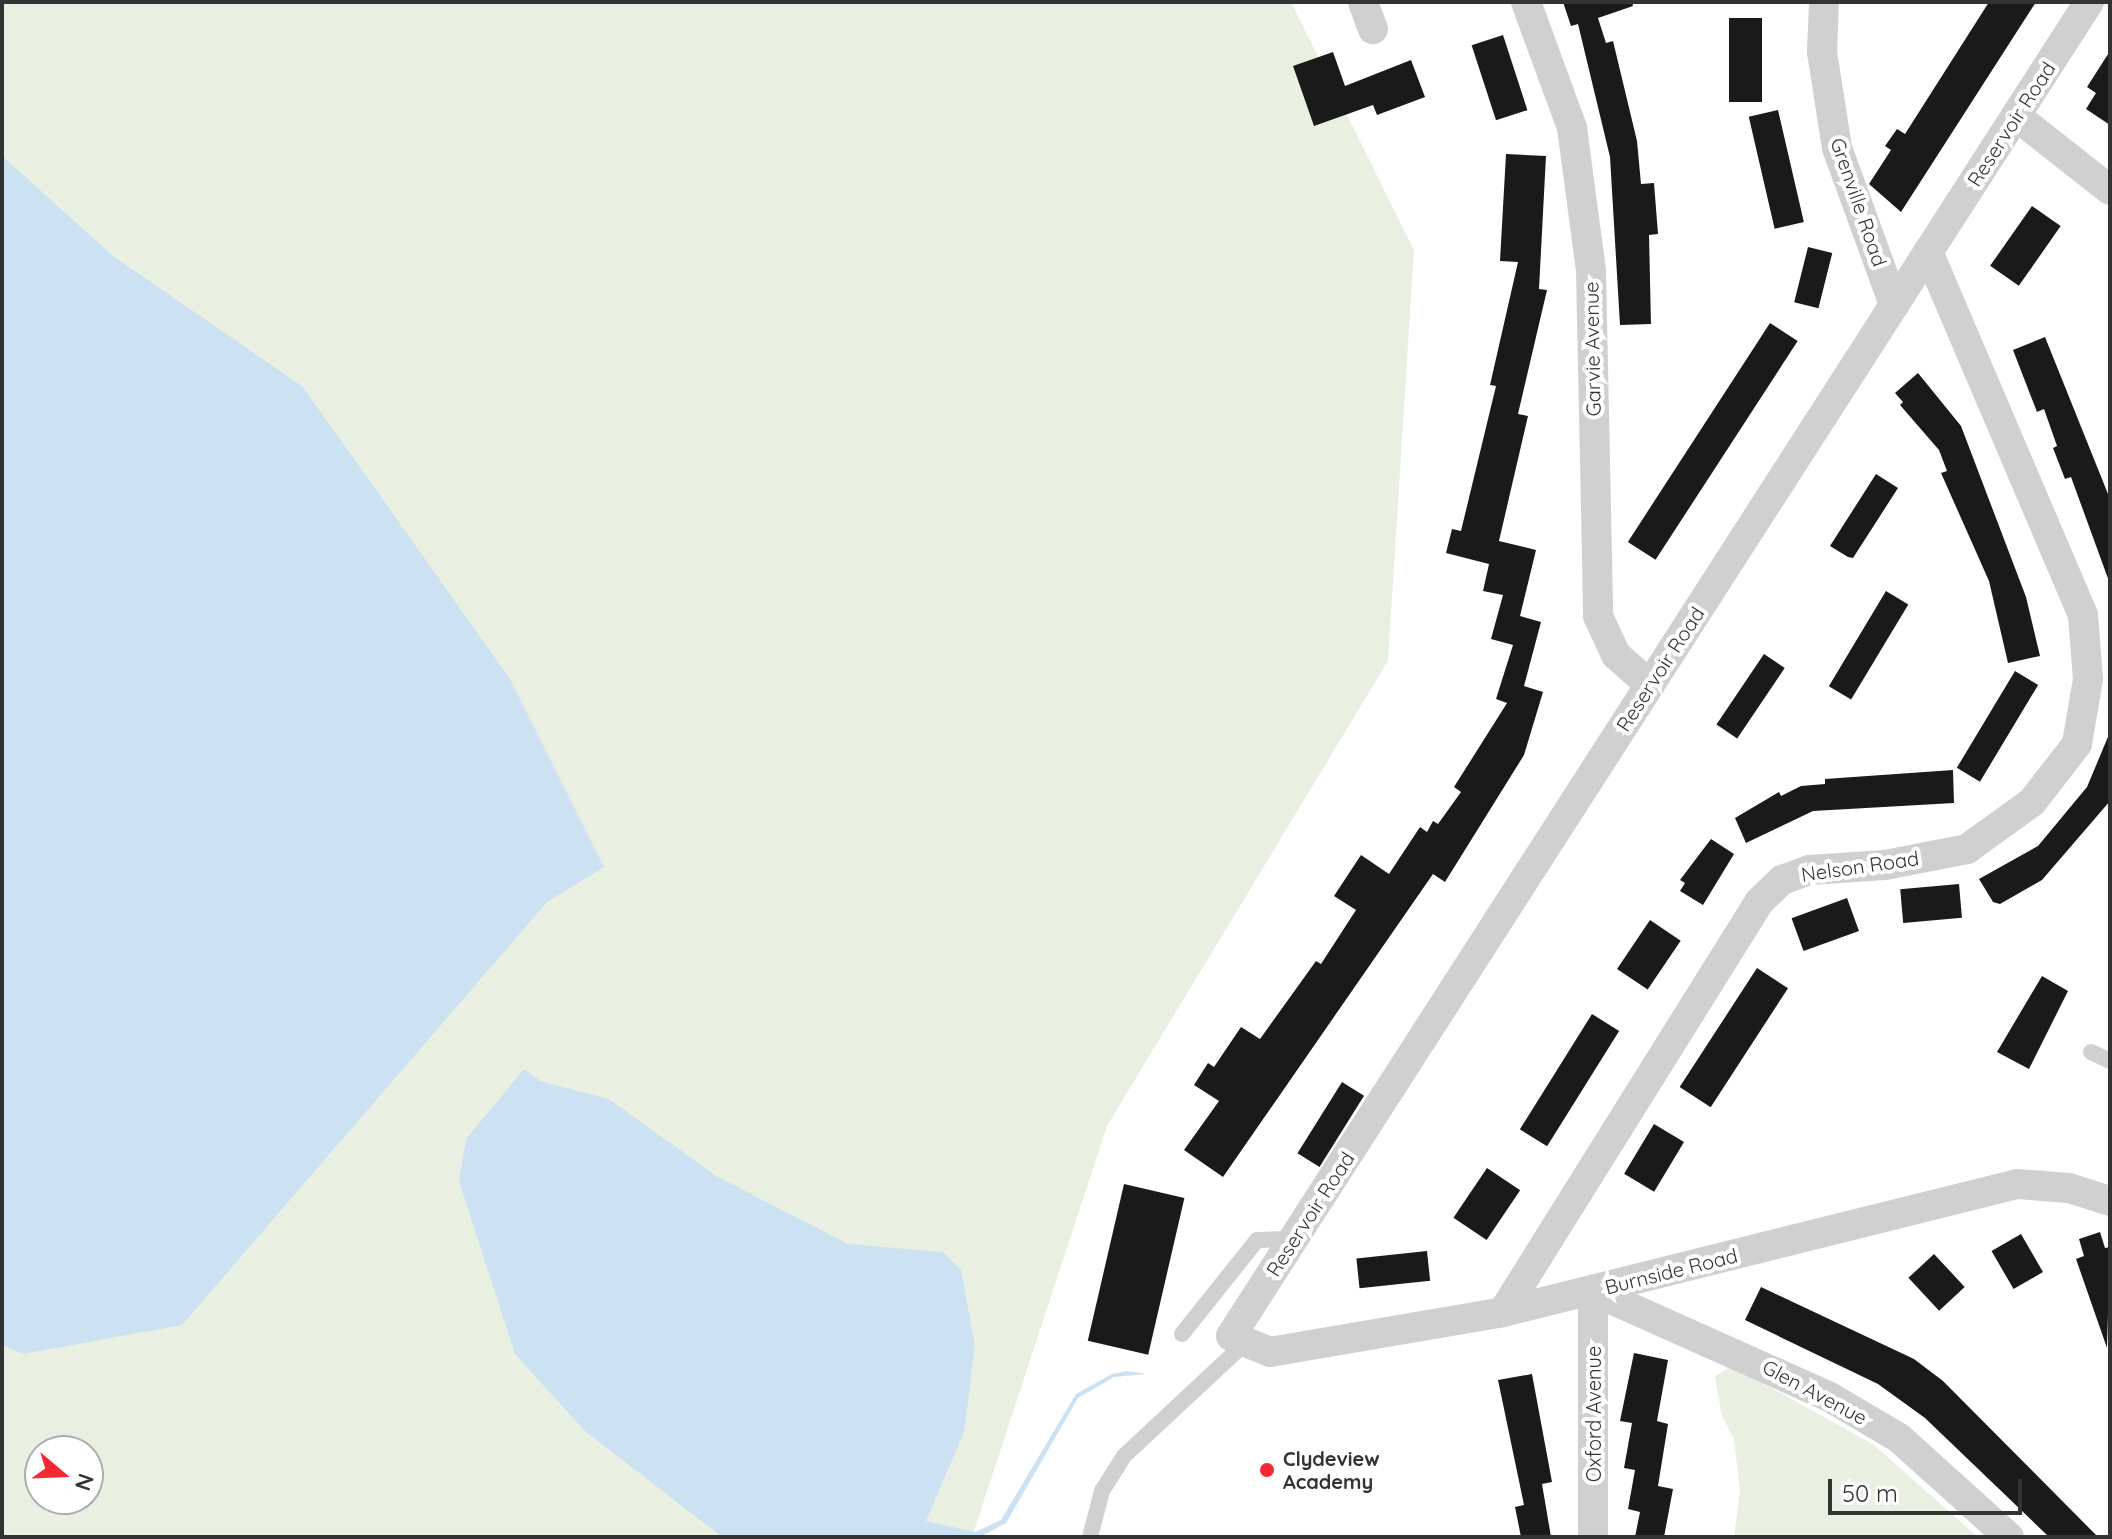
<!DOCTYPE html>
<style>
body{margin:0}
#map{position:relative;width:2112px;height:1539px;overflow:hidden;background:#fff;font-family:Quicksand,sans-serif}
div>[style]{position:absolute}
.green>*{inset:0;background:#e9f0e1}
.water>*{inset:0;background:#cce1f1}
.building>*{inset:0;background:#1a1a1a;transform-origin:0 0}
.service>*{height:16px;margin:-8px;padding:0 8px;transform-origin:8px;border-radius:8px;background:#d0d0d0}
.minor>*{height:30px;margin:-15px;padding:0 15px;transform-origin:15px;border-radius:15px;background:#d0d0d0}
.dots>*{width:22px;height:22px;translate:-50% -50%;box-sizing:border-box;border:4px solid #fff;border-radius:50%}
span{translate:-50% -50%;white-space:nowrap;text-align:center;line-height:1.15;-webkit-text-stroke:8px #fff;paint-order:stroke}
.street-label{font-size:20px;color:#333}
.poi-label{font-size:20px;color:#333;font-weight:700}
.left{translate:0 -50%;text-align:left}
.frame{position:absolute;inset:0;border:4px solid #333;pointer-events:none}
.north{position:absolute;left:24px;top:1435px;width:80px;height:80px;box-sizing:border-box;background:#fff;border:2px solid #adadad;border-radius:50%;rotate:109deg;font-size:22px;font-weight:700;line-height:32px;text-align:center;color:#333}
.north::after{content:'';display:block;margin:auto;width:28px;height:36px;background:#f72831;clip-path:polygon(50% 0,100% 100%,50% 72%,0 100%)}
.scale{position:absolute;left:1828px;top:1479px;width:194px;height:36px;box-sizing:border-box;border:4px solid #333;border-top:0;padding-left:10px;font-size:24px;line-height:28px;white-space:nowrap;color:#333;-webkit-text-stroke:6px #fff;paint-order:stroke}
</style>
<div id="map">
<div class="green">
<div style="clip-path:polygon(evenodd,2px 2px,1291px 2px,1414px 250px,1388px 661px,1107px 1126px,972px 1537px,2px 1537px,2px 2px,40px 1451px,88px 1451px,88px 1499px,40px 1499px,40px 1451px)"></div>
<div style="clip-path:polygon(1732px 1366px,1874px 1445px,1978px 1537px,1734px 1537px,1740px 1490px,1734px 1440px,1721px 1413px,1715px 1376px)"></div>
</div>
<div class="water">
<div style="clip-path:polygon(2px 156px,113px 256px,303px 387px,510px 679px,604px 867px,547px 902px,182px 1325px,23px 1354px,2px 1345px)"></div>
<div style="clip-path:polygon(524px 1069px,540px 1081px,609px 1099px,716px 1176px,848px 1244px,943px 1252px,961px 1270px,975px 1346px,964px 1432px,926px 1521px,975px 1532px,1001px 1520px,1076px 1394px,1112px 1374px,1127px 1371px,1146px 1374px,1114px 1377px,1078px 1398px,1006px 1523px,980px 1537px,722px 1537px,585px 1431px,515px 1354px,459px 1181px,466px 1139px)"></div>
</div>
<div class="building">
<div style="clip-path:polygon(1563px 2px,1632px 2px,1633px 6px,1598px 18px,1606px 43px,1613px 41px,1637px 141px,1641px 184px,1654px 183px,1658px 234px,1649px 235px,1651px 324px,1620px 325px,1610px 157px,1578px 24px,1571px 26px)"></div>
<div style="clip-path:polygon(1989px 2px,2036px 2px,1901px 212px,1869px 184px,1891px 150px,1885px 146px,1897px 129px,1905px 134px)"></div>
<div style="left:1729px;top:18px;width:33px;height:84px"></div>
<div style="left:1503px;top:35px;width:79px;height:33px;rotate:72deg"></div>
<div style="clip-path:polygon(2110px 51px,2110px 125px,2086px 109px,2096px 93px,2087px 87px)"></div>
<div style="clip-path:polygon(1333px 52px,1345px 86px,1411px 60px,1425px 97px,1377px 115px,1373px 105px,1314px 126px,1293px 66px)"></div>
<div style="left:1778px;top:110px;width:115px;height:30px;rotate:77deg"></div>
<div style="clip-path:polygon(1506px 154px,1546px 156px,1539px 289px,1547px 290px,1518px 414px,1528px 416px,1499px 541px,1536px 550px,1520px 616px,1541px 622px,1524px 686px,1543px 692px,1524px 755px,1445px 882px,1433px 874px,1223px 1177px,1184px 1150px,1219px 1101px,1194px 1085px,1208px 1063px,1214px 1067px,1241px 1027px,1260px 1039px,1316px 961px,1321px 964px,1356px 910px,1334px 896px,1361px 855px,1389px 874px,1420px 827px,1427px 832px,1433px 821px,1438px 824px,1461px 792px,1454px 787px,1507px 703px,1496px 699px,1513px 645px,1491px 639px,1503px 595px,1483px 591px,1489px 564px,1446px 553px,1452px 529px,1461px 531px,1496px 386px,1490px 385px,1518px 262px,1500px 261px)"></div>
<div style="left:2032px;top:206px;width:35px;height:73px;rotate:35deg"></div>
<div style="left:1808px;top:247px;width:25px;height:57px;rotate:14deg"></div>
<div style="left:1770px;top:323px;width:33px;height:261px;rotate:33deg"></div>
<div style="clip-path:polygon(2045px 337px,2110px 499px,2110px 584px,2071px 477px,2065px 479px,2053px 448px,2057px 446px,2044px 409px,2037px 412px,2013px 350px)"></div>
<div style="clip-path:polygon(1918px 373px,1961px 426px,2026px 597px,2040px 656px,2008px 663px,1989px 581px,1941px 473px,1947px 471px,1939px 450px,1900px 405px,1903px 402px,1895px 393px)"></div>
<div style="clip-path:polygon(1876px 474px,1898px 488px,1853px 558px,1848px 557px,1830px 546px)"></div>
<div style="left:1886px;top:591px;width:26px;height:111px;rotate:31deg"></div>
<div style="left:1764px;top:654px;width:25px;height:85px;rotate:34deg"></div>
<div style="left:2015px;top:671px;width:27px;height:113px;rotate:31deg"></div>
<div style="clip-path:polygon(2110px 732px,2110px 801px,2042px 880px,2000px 904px,1993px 902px,1979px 879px,2038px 846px,2087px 787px)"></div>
<div style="clip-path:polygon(1953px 770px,1954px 803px,1813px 811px,1746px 843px,1735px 818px,1779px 792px,1781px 796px,1801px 786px,1825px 784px,1825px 779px)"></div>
<div style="clip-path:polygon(1711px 839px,1734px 854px,1703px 905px,1680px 891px,1685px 883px,1680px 880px)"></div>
<div style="left:1959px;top:884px;width:34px;height:59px;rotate:85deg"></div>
<div style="left:1847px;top:898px;width:35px;height:59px;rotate:70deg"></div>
<div style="left:1650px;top:920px;width:37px;height:59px;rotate:34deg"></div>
<div style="left:1757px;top:968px;width:37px;height:142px;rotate:33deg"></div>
<div style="clip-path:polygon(2042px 976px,2068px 991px,2029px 1069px,1997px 1052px)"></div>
<div style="left:1592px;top:1014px;width:32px;height:136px;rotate:32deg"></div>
<div style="left:1342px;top:1082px;width:26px;height:84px;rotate:32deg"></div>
<div style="left:1654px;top:1124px;width:35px;height:58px;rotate:31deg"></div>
<div style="left:1487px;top:1168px;width:40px;height:60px;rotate:34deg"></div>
<div style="left:1124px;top:1184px;width:62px;height:161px;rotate:13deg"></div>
<div style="clip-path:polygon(2100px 1232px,2105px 1248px,2110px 1247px,2107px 1348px,2076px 1259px,2084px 1256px,2079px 1239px)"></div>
<div style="left:2021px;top:1234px;width:44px;height:34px;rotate:60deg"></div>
<div style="left:1427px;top:1251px;width:30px;height:71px;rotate:84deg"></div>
<div style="left:1934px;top:1254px;width:45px;height:35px;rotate:47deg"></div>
<div style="clip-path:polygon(1761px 1287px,1914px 1359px,1943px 1381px,2098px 1537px,2049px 1537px,1925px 1418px,1878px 1384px,1745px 1320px)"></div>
<div style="clip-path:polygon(1634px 1353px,1668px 1360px,1657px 1421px,1668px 1424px,1658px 1486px,1673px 1489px,1664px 1537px,1635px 1537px,1640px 1512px,1628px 1509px,1635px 1470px,1624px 1468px,1632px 1423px,1620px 1421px)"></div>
<div style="clip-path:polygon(1532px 1374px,1552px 1482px,1542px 1484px,1551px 1537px,1521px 1537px,1515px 1507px,1524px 1505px,1498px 1380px)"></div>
</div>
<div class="service">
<div style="left:2091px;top:1052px;width:21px;rotate:25deg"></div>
<div style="left:1182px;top:1334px;width:120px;rotate:-51.4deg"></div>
<div style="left:1257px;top:1240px;width:37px;rotate:-2deg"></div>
<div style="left:1090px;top:1537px;width:48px;rotate:-75.4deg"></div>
<div style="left:1102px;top:1491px;width:41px;rotate:-57.8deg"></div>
<div style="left:1124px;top:1456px;width:163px;rotate:-43deg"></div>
</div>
<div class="minor">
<div style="left:1363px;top:2px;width:29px;rotate:70deg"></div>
<div style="left:1526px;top:2px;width:134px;rotate:69.9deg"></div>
<div style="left:1572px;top:128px;width:144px;rotate:82.4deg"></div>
<div style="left:1591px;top:271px;width:345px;rotate:88.8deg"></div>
<div style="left:1598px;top:616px;width:43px;rotate:65.2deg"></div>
<div style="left:1616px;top:655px;width:45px;rotate:41.4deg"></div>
<div style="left:1824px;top:2px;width:50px;rotate:92.3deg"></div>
<div style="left:1822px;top:52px;width:97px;rotate:81.1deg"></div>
<div style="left:1837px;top:148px;width:167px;rotate:70deg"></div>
<div style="left:2089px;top:2px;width:1586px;rotate:122.75deg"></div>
<div style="left:1231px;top:1336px;width:42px;rotate:22.3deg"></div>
<div style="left:1270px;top:1352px;width:236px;rotate:-9.7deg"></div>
<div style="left:1503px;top:1312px;width:530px;rotate:-13.98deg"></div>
<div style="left:2017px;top:1184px;width:52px;rotate:4.4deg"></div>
<div style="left:2069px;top:1188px;width:43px;rotate:17.6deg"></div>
<div style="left:2016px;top:116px;width:120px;rotate:38.2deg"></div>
<div style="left:1503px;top:1312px;width:483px;rotate:-58deg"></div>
<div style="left:1759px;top:902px;width:32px;rotate:-44deg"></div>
<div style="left:1782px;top:880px;width:29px;rotate:-20deg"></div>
<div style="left:1809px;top:870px;width:76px;rotate:-3.8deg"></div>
<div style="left:1885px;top:865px;width:84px;rotate:-11deg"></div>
<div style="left:1967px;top:849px;width:80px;rotate:-35.9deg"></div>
<div style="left:2032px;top:802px;width:73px;rotate:-52.2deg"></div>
<div style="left:2077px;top:744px;width:66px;rotate:-80.4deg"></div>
<div style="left:2088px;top:679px;width:64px;rotate:-94.5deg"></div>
<div style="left:2083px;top:615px;width:395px;rotate:-113.1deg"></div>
<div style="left:1593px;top:1537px;width:246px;rotate:-90deg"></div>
<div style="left:1593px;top:1291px;width:257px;rotate:24.1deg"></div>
<div style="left:1828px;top:1396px;width:82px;rotate:30.6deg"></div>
<div style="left:1899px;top:1438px;width:148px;rotate:42deg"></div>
</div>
<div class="dots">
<div style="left:1267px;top:1470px;background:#f72831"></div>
</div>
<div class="street-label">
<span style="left:2011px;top:124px;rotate:-57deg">Reservoir Road</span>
<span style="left:1859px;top:202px;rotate:71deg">Grenville Road</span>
<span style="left:1592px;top:349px;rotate:-91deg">Garvie Avenue</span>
<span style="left:1660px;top:669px;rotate:-57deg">Reservoir Road</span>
<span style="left:1860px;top:866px;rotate:-8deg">Nelson Road</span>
<span style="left:1310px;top:1214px;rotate:-57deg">Reservoir Road</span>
<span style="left:1671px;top:1271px;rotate:-14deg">Burnside Road</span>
<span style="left:1815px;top:1392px;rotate:28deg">Glen Avenue</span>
<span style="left:1593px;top:1414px;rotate:-90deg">Oxford Avenue</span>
</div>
<div class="poi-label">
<span class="left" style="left:1283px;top:1470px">Clydeview<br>Academy</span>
</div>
<div class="frame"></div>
<div class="north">N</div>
<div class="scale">50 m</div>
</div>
